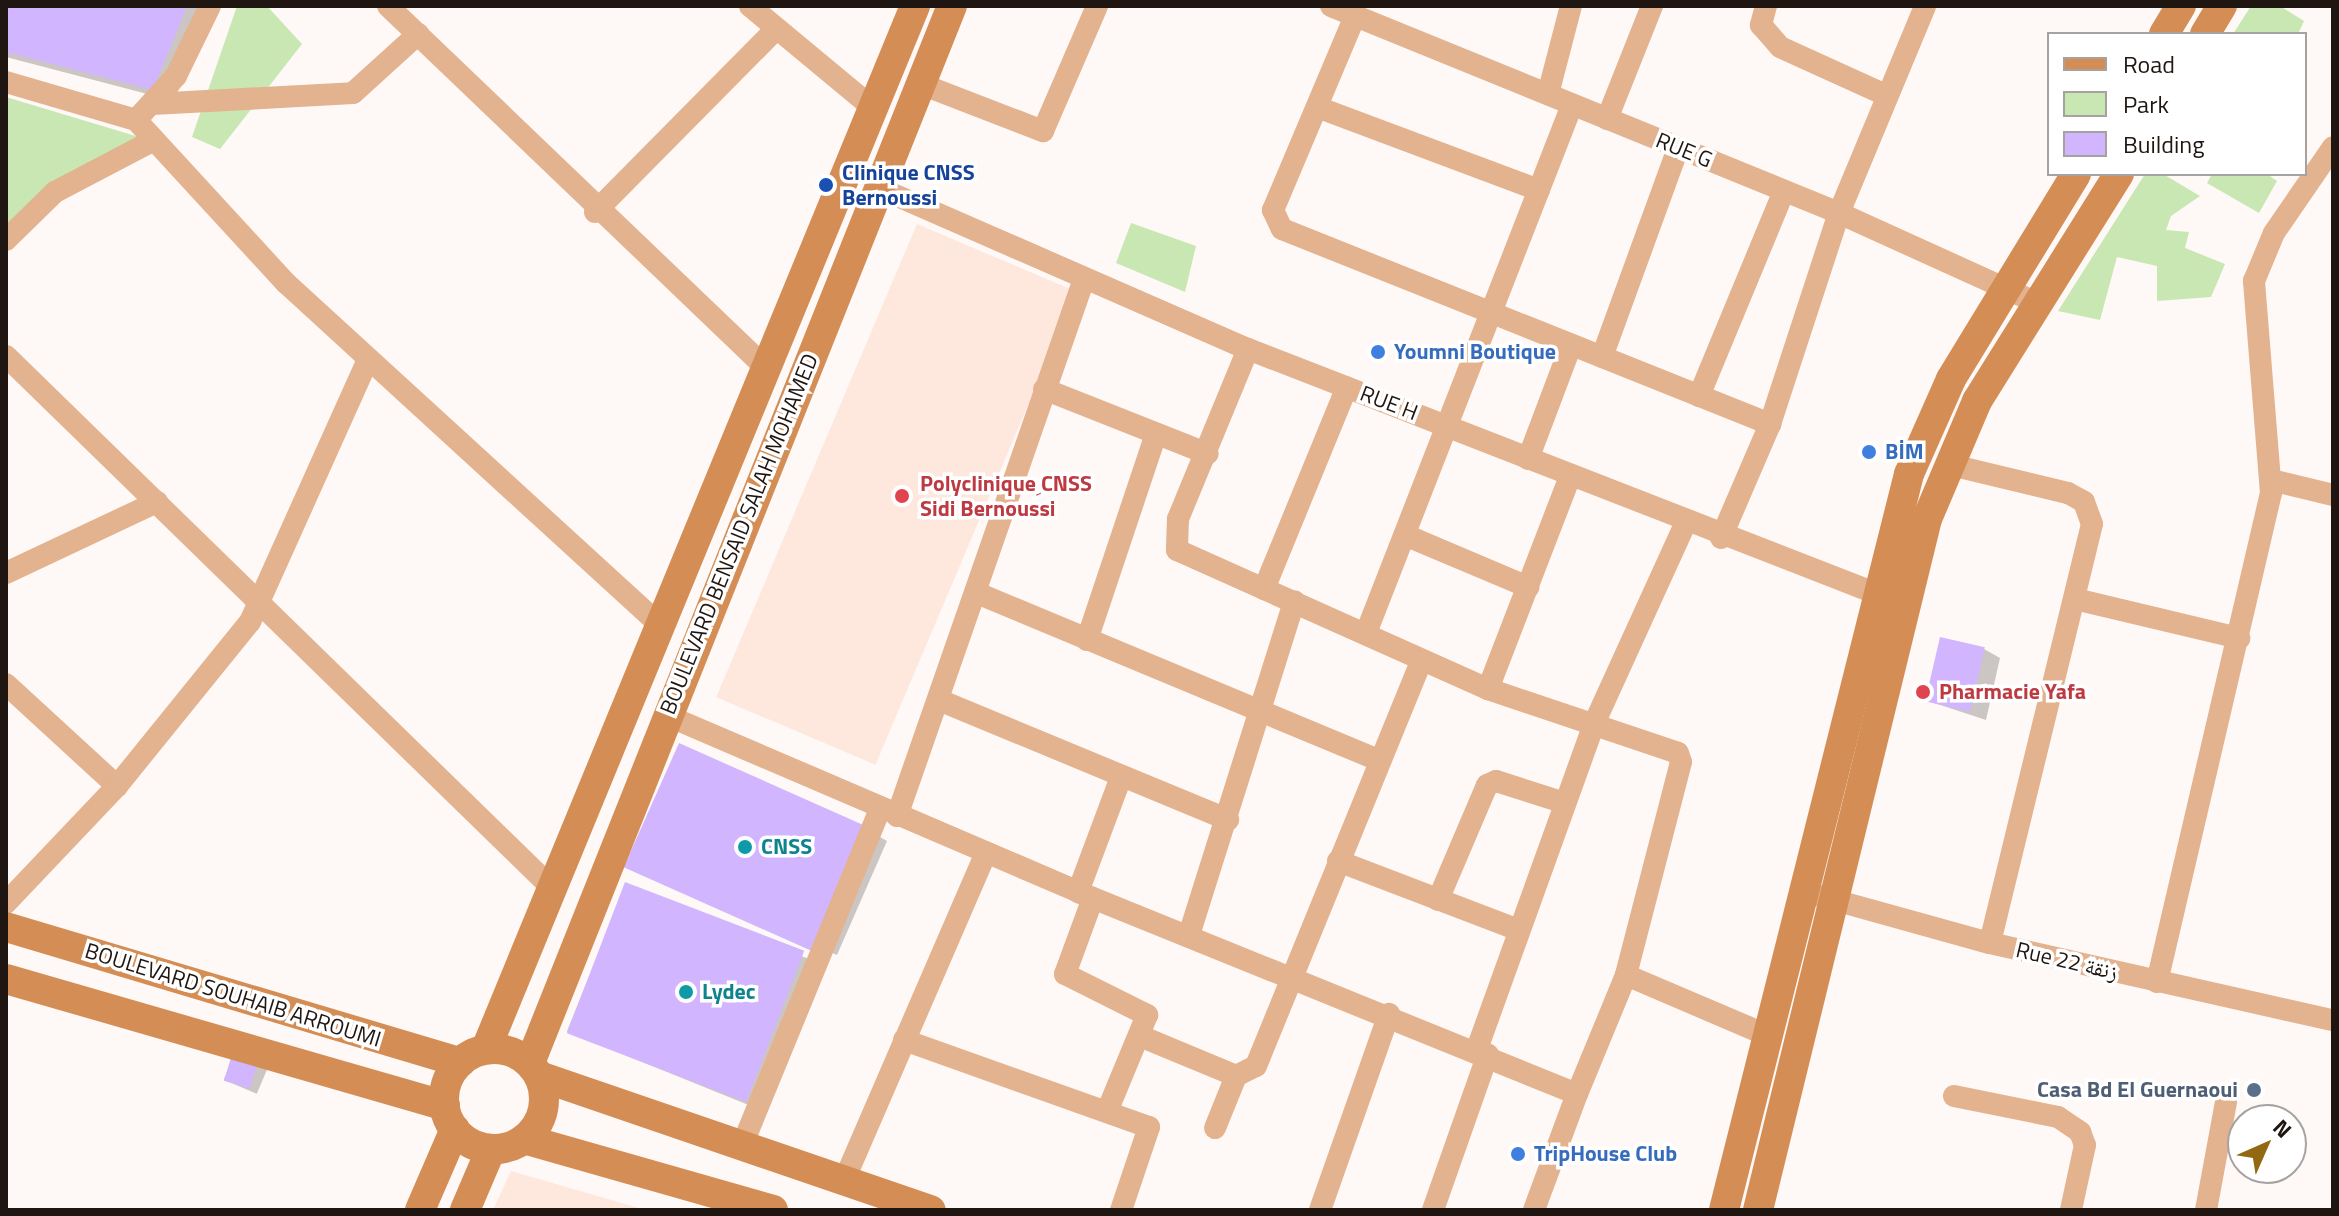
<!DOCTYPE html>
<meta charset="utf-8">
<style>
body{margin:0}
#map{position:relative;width:2339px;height:1216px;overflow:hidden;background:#fef8f6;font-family:"Titillium Web","Noto Naskh Arabic",sans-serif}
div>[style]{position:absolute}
.built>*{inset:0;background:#fee8dd;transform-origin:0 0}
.green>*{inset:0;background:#c9e7b2}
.shadow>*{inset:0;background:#0003;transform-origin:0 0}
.building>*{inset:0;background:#d1b5ff;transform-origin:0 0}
.street>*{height:22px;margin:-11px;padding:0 11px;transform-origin:11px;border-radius:11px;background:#e3b28e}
.secondary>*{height:30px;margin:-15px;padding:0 15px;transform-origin:15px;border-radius:15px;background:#d48e55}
.secondary>.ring{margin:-15px;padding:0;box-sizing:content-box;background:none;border:30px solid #d48e55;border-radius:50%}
.dots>*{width:22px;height:22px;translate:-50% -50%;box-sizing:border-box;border:4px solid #fff;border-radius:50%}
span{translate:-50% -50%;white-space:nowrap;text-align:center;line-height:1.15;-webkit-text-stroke:7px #fff;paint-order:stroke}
.street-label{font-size:22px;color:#201611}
.transit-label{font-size:22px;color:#164399;font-weight:700}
.left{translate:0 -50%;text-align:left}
.shop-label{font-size:22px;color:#366cbe;font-weight:700}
.health-label{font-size:22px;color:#be3a42;font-weight:700}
.culture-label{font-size:22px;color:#0d838f;font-weight:700}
.service-label{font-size:22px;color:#4e5e75;font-weight:700}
.right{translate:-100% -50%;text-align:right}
.frame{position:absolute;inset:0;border:8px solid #201611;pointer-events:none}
.legend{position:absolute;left:2047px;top:32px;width:260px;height:144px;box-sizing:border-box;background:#fff;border:2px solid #a6a2a0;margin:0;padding:10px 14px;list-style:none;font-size:24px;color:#201611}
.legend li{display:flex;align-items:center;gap:16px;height:40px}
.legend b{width:40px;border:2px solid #a6a2a0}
.north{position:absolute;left:2227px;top:1104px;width:80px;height:80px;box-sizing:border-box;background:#fff;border:2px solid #a6a2a0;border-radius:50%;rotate:45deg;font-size:22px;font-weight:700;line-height:32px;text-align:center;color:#201611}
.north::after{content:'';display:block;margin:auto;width:28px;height:36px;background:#936813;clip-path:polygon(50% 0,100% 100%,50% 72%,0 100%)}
</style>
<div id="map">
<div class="built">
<div style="left:917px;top:224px;width:173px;height:514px;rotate:23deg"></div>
<div style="clip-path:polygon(511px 1171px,646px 1210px,493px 1210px)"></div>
</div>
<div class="green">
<div style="clip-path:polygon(237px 6px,267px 6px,302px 44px,220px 149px,192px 137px)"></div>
<div style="clip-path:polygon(2251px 6px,2280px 6px,2304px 21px,2298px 34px,2233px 34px)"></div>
<div style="clip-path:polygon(6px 97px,139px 137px,6px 230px)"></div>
<div style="clip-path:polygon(2145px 174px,2163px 174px,2200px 196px,2171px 216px,2166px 230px,2189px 232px,2185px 248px,2225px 264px,2211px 297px,2157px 301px,2157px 266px,2117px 257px,2100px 320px,2058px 311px)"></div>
<div style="clip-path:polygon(2212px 174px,2267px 174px,2277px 181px,2259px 213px,2207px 183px)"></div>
<div style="clip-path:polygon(1131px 223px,1196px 246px,1185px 292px,1116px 263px)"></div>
</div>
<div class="shadow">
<div style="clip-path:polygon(6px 6px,213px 6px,174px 101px,6px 57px)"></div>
<div style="clip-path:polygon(1984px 649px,2000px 658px,1986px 720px,1928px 701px)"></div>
<div style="clip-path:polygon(866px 829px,887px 841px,837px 955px,626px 866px)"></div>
<div style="left:626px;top:885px;width:214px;height:158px;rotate:22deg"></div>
<div style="left:235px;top:1053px;width:36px;height:29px;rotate:23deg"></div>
</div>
<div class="building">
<div style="clip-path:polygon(6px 6px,187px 6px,153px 90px,6px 52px)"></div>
<div style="left:1940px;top:637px;width:46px;height:66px;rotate:13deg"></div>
<div style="left:679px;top:743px;width:206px;height:136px;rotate:24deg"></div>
<div style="left:625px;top:882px;width:192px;height:162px;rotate:21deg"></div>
<div style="left:233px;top:1051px;width:27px;height:31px;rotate:17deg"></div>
</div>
<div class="street">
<div style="left:388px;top:6px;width:523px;rotate:43.76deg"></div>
<div style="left:750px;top:6px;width:161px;rotate:39.7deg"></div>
<div style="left:1331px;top:6px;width:549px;rotate:22.17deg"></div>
<div style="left:1839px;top:213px;width:215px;rotate:24.4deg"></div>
<div style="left:1766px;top:6px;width:20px;rotate:105deg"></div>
<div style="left:1761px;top:25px;width:29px;rotate:49deg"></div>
<div style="left:1780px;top:47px;width:116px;rotate:24.4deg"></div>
<div style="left:1355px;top:16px;width:211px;rotate:112.9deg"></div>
<div style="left:1273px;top:210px;width:21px;rotate:65deg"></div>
<div style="left:1282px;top:229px;width:526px;rotate:21.78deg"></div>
<div style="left:6px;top:82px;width:135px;rotate:16.3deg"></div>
<div style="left:136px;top:120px;width:59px;rotate:-47.7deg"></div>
<div style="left:176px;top:76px;width:78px;rotate:-64.1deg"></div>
<div style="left:921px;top:84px;width:131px;rotate:21.1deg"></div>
<div style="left:1043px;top:131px;width:136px;rotate:-66.6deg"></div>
<div style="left:1548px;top:94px;width:91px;rotate:-75.4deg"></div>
<div style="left:152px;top:104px;width:201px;rotate:-3.1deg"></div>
<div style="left:353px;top:93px;width:88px;rotate:-42.2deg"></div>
<div style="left:1317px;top:107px;width:237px;rotate:20.5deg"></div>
<div style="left:1607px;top:119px;width:122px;rotate:-68.3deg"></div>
<div style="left:136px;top:120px;width:222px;rotate:47.4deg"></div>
<div style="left:286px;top:283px;width:511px;rotate:42.46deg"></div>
<div style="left:879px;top:188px;width:403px;rotate:23.6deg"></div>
<div style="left:1248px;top:349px;width:692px;rotate:21.26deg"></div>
<div style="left:595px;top:212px;width:257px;rotate:-45.3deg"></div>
<div style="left:6px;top:240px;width:69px;rotate:-44.4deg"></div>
<div style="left:55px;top:192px;width:112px;rotate:-27.7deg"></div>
<div style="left:1248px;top:349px;width:184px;rotate:112.4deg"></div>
<div style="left:1178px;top:519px;width:31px;rotate:92deg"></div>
<div style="left:1177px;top:550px;width:341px;rotate:24.1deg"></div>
<div style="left:1488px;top:689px;width:200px;rotate:18.6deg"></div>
<div style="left:1678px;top:753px;width:9px;rotate:72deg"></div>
<div style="left:1681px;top:762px;width:220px;rotate:104.5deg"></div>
<div style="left:6px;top:356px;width:765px;rotate:44.26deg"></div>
<div style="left:1602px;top:357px;width:222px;rotate:-70deg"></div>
<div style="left:1044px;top:389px;width:176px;rotate:21.6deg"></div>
<div style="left:1699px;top:396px;width:222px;rotate:-67.5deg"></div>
<div style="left:1528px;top:459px;width:122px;rotate:-69.3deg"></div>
<div style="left:1947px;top:464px;width:124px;rotate:13.5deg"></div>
<div style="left:2068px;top:493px;width:18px;rotate:29deg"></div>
<div style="left:2084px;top:502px;width:23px;rotate:70deg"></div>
<div style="left:2092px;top:524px;width:431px;rotate:103.7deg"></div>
<div style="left:2271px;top:480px;width:64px;rotate:13.6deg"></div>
<div style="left:1405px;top:535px;width:134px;rotate:22.9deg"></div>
<div style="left:1721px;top:538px;width:124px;rotate:-66.7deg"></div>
<div style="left:1770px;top:424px;width:222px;rotate:-71.9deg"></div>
<div style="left:1839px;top:213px;width:224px;rotate:-67.4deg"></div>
<div style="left:6px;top:573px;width:167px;rotate:-25.2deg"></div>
<div style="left:1264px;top:589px;width:218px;rotate:-67.7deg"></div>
<div style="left:977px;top:593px;width:435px;rotate:22.6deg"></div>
<div style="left:2075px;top:599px;width:169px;rotate:13.4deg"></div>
<div style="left:1366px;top:633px;width:567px;rotate:-68.69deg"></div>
<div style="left:1087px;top:640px;width:217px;rotate:-71.5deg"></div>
<div style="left:6px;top:684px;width:151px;rotate:42.6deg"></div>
<div style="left:1488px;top:689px;width:227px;rotate:-68.9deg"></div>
<div style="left:939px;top:700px;width:313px;rotate:22.5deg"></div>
<div style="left:666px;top:715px;width:448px;rotate:23.2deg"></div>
<div style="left:1078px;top:892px;width:538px;rotate:22.04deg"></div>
<div style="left:1577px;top:1094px;width:129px;rotate:-67.6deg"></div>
<div style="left:1626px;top:975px;width:153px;rotate:23.1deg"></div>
<div style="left:897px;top:816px;width:565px;rotate:-70.8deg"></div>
<div style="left:1338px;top:861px;width:194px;rotate:20.9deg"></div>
<div style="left:1078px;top:892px;width:123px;rotate:-69.5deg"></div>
<div style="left:1820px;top:896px;width:176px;rotate:15.5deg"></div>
<div style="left:1990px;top:943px;width:352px;rotate:12.7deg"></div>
<div style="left:1093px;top:898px;width:81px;rotate:110.2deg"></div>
<div style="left:1065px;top:974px;width:92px;rotate:26.6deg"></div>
<div style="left:1147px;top:1015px;width:102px;rotate:112.5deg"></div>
<div style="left:1438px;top:900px;width:125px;rotate:-66.9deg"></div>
<div style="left:1487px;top:785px;width:10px;rotate:-24deg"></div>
<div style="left:1496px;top:781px;width:72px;rotate:17.7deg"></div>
<div style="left:6px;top:903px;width:161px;rotate:-46.5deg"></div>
<div style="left:117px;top:786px;width:211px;rotate:-51deg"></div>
<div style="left:250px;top:622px;width:287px;rotate:-65.8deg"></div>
<div style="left:1189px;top:935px;width:350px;rotate:-72.5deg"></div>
<div style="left:2157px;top:982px;width:502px;rotate:-76.88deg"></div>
<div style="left:2271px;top:493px;width:213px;rotate:-94.6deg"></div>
<div style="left:2254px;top:281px;width:52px;rotate:-67.4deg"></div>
<div style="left:2274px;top:233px;width:104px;rotate:-55.5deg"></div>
<div style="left:1140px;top:1036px;width:104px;rotate:22.6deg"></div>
<div style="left:1236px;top:1076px;width:22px;rotate:-27deg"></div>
<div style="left:1256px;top:1066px;width:437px;rotate:-67.8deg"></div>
<div style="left:904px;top:1040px;width:260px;rotate:19.6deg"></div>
<div style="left:1149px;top:1127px;width:88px;rotate:108.6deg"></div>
<div style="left:1477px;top:1049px;width:343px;rotate:-70.2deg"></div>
<div style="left:1593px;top:726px;width:222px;rotate:-65.5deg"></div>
<div style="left:1954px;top:1096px;width:106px;rotate:11.4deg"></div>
<div style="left:2058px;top:1117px;width:27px;rotate:34deg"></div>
<div style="left:2080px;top:1132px;width:14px;rotate:69deg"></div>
<div style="left:2085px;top:1145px;width:66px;rotate:102.2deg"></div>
<div style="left:1215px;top:1128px;width:56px;rotate:-68deg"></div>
<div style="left:741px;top:1148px;width:366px;rotate:-67.7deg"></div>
<div style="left:843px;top:1183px;width:360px;rotate:-66.6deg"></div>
<div style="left:1320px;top:1210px;width:208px;rotate:-70.6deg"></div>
<div style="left:1433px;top:1210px;width:165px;rotate:-70.6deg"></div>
<div style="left:1534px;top:1210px;width:124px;rotate:-69.7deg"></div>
<div style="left:2206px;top:1210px;width:110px;rotate:-79.5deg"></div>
</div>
<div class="secondary">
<div style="left:2164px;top:34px;width:33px;rotate:-59deg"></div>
<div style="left:2205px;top:34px;width:33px;rotate:-59deg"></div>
<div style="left:6px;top:927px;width:474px;rotate:16.6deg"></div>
<div style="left:6px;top:979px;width:457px;rotate:16.1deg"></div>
<div class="ring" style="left:444px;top:1049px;width:70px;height:70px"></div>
<div style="left:486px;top:1049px;width:1128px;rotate:-67.64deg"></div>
<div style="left:530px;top:1063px;width:1138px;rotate:-68.24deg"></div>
<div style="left:539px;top:1076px;width:414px;rotate:18.9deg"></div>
<div style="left:524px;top:1139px;width:259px;rotate:15.9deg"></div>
<div style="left:420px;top:1210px;width:88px;rotate:-66.6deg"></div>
<div style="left:465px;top:1210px;width:66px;rotate:-66.9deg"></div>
<div style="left:1724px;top:1210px;width:759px;rotate:-75.89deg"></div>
<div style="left:1909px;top:474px;width:104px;rotate:-66.1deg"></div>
<div style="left:1951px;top:379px;width:240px;rotate:-58.6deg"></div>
<div style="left:1758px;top:1210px;width:711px;rotate:-76.26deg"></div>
<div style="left:1927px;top:519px;width:128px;rotate:-67deg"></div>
<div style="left:1977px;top:401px;width:268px;rotate:-58deg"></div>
</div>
<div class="dots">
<div style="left:826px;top:185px;background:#1a4fb4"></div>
<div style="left:1378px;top:352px;background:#3f7fe0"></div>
<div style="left:1869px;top:452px;background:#3f7fe0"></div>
<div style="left:902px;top:496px;background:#e0444e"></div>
<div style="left:1923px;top:692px;background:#e0444e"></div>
<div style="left:745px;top:847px;background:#0f9aa8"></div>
<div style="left:686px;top:992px;background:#0f9aa8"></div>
<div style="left:2254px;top:1090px;background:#5c6f8a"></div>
<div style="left:1518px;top:1154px;background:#3f7fe0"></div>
</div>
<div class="street-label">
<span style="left:1684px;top:150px;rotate:22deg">RUE G</span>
<span style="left:1389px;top:403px;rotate:21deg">RUE H</span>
<span style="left:739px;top:534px;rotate:-68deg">BOULEVARD BENSAID SALAH MOHAMED</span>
<span style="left:2067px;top:961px;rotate:13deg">Rue 22 زنقة</span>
<span style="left:233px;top:995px;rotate:17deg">BOULEVARD SOUHAIB ARROUMI</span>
</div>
<div class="transit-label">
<span class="left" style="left:842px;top:185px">Clinique CNSS<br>Bernoussi</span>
</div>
<div class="shop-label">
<span class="left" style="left:1394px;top:352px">Youmni Boutique</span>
<span class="left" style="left:1885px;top:452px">BİM</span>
<span class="left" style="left:1534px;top:1154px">TripHouse Club</span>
</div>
<div class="health-label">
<span class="left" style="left:920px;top:496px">Polyclinique ِCNSS<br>Sidi Bernoussi</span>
<span class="left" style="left:1939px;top:692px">Pharmacie Yafa</span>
</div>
<div class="culture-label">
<span class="left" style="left:761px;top:847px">CNSS</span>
<span class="left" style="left:702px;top:992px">Lydec</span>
</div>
<div class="service-label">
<span class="right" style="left:2238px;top:1090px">Casa Bd El Guernaoui</span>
</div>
<div class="frame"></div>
<ul class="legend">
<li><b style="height:10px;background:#d48e55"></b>Road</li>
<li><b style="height:22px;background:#c9e7b2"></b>Park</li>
<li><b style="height:22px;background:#d1b5ff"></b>Building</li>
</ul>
<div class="north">N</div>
</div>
